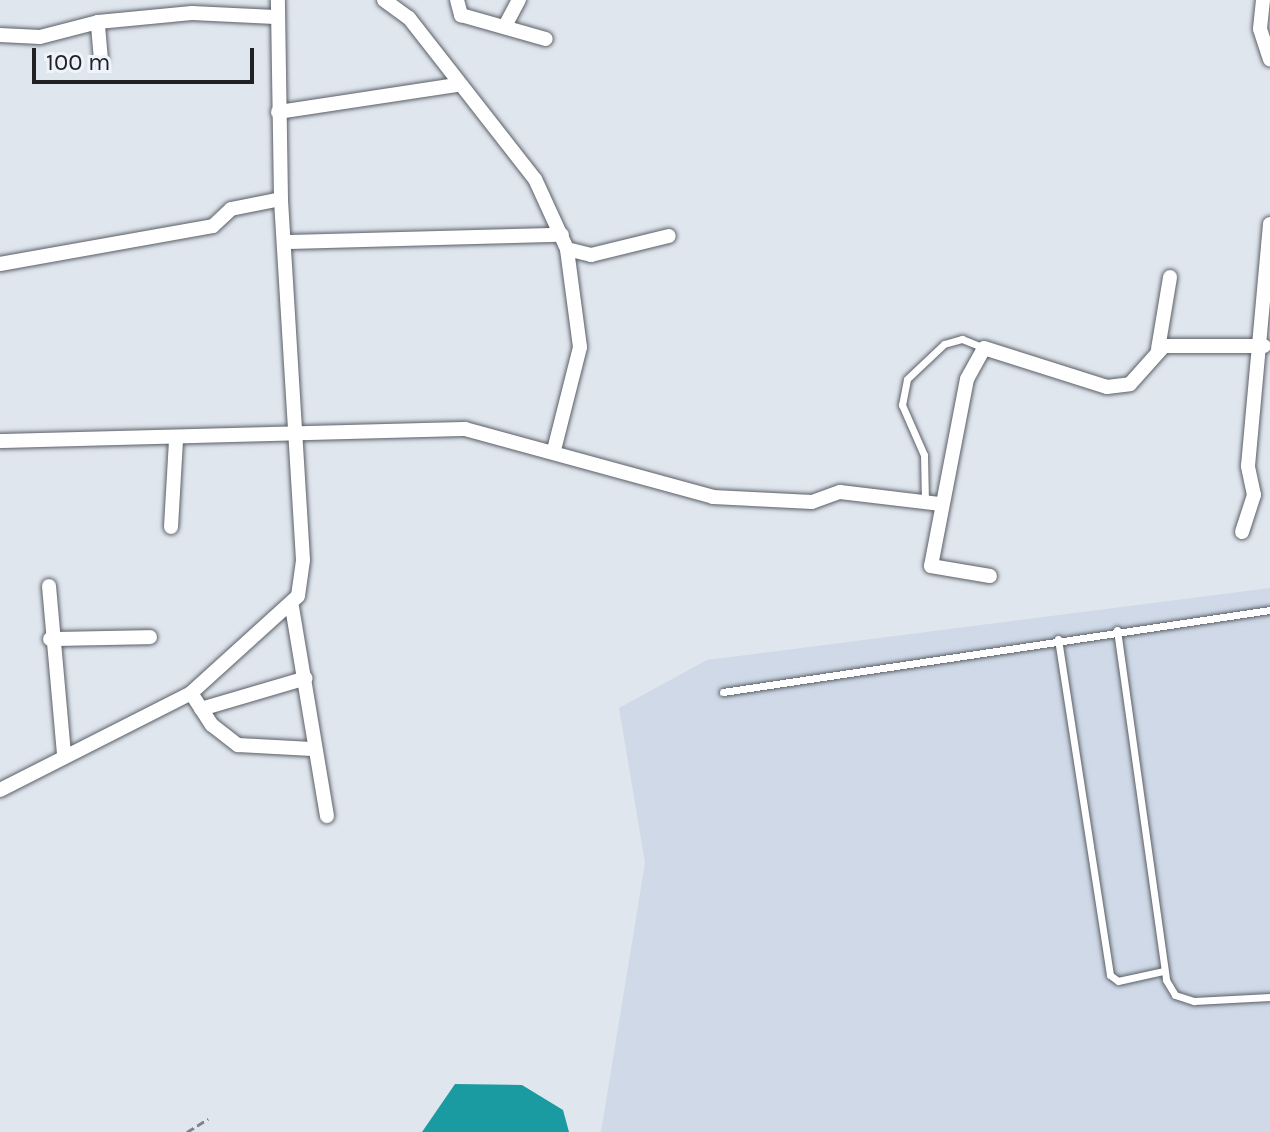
<!DOCTYPE html>
<style>
body{margin:0}
#map{position:relative;width:1270px;height:1132px;overflow:hidden;background:#e0e6ee;font-family:Karla,sans-serif}
div>[style]{position:absolute}
.built>*{inset:0;background:#cfd9e7}
.water>*{inset:0;background:#199ba1}
.path>*{height:3px;margin-top:-1.5px;transform-origin:0;background:repeating-linear-gradient(90deg,#80848a 0 8px,transparent 0 12px)}
.roads{filter:drop-shadow(0 0 2px #5a5f66) drop-shadow(0 0 2px #5a5f66)}
.service>*{height:7px;margin:-3.5px;padding:0 3.5px;transform-origin:3.5px;border-radius:3.5px;background:#fff}
.minor>*{height:14px;margin:-7px;padding:0 7px;transform-origin:7px;border-radius:7px;background:#fff}
span{translate:-50% -50%;white-space:nowrap;text-align:center;line-height:1.15;-webkit-text-stroke:8px #eef3fc;paint-order:stroke}
.scale{position:absolute;left:32px;top:48px;width:222px;height:36px;box-sizing:border-box;border:4px solid #1f2124;border-top:0;padding-left:10px;font-size:24px;line-height:28px;white-space:nowrap;color:#1f2124;-webkit-text-stroke:6px #eef3fc;paint-order:stroke}
</style>
<div id="map">
<div class="built">
<div style="clip-path:polygon(1270px 588px,1270px 1132px,601px 1132px,645px 863px,619px 708px,707px 660px)"></div>
</div>
<div class="water">
<div style="clip-path:polygon(455px 1084px,522px 1085px,563px 1110px,569px 1132px,422px 1132px)"></div>
</div>
<div class="path">
<div style="left:187px;top:1132px;width:25px;rotate:-32deg"></div>
</div>
<div class="roads">
<div class="service">
<div style="left:925px;top:502px;width:47px;rotate:-91.2deg"></div>
<div style="left:924px;top:455px;width:55px;rotate:-113.7deg"></div>
<div style="left:902px;top:405px;width:26px;rotate:-79deg"></div>
<div style="left:907px;top:379px;width:51px;rotate:-43.4deg"></div>
<div style="left:944px;top:344px;width:19px;rotate:-16deg"></div>
<div style="left:962px;top:339px;width:24px;rotate:22deg"></div>
<div style="left:1117px;top:630px;width:353px;rotate:82deg"></div>
<div style="left:1166px;top:980px;width:17px;rotate:59deg"></div>
<div style="left:1175px;top:995px;width:20px;rotate:18deg"></div>
<div style="left:1194px;top:1001px;width:76px;rotate:-3deg"></div>
<div style="left:1058px;top:639px;width:340px;rotate:81.2deg"></div>
<div style="left:1110px;top:975px;width:10px;rotate:37deg"></div>
<div style="left:1118px;top:981px;width:46px;rotate:-12.5deg"></div>
<div style="left:723px;top:692px;width:553px;rotate:-8.53deg"></div>
</div>
<div class="minor">
<div style="left:384px;top:0;width:31px;rotate:36deg"></div>
<div style="left:409px;top:18px;width:204px;rotate:52deg"></div>
<div style="left:535px;top:179px;width:77px;rotate:65.4deg"></div>
<div style="left:567px;top:249px;width:25px;rotate:14deg"></div>
<div style="left:591px;top:255px;width:80px;rotate:-13.7deg"></div>
<div style="left:457px;top:0;width:16px;rotate:75deg"></div>
<div style="left:461px;top:15px;width:88px;rotate:15.8deg"></div>
<div style="left:1263px;top:0;width:29px;rotate:96deg"></div>
<div style="left:1260px;top:29px;width:32px;rotate:72deg"></div>
<div style="left:505px;top:26px;width:30px;rotate:-62deg"></div>
<div style="left:0;top:35px;width:40px;rotate:2.9deg"></div>
<div style="left:40px;top:37px;width:60px;rotate:-14.5deg"></div>
<div style="left:101px;top:60px;width:38px;rotate:-95deg"></div>
<div style="left:98px;top:22px;width:94px;rotate:-5.5deg"></div>
<div style="left:192px;top:13px;width:83px;rotate:2.8deg"></div>
<div style="left:278px;top:112px;width:180px;rotate:-8.6deg"></div>
<div style="left:287px;top:242px;width:275px;rotate:-1.5deg"></div>
<div style="left:0;top:264px;width:216px;rotate:-10.1deg"></div>
<div style="left:213px;top:226px;width:25px;rotate:-43deg"></div>
<div style="left:231px;top:209px;width:51px;rotate:-11.3deg"></div>
<div style="left:1158px;top:349px;width:73px;rotate:-80.5deg"></div>
<div style="left:0;top:441px;width:465px;rotate:-1.5deg"></div>
<div style="left:465px;top:429px;width:257px;rotate:15.3deg"></div>
<div style="left:713px;top:497px;width:99px;rotate:2.9deg"></div>
<div style="left:812px;top:502px;width:30px;rotate:-20deg"></div>
<div style="left:840px;top:492px;width:102px;rotate:6.8deg"></div>
<div style="left:554px;top:450px;width:106px;rotate:-75.8deg"></div>
<div style="left:580px;top:347px;width:99px;rotate:-97.6deg"></div>
<div style="left:171px;top:527px;width:88px;rotate:-86.7deg"></div>
<div style="left:1242px;top:532px;width:39px;rotate:-72deg"></div>
<div style="left:1254px;top:495px;width:30px;rotate:-102deg"></div>
<div style="left:1248px;top:466px;width:243px;rotate:-84.8deg"></div>
<div style="left:990px;top:576px;width:60px;rotate:-170.4deg"></div>
<div style="left:931px;top:566px;width:190px;rotate:-79.1deg"></div>
<div style="left:967px;top:379px;width:35px;rotate:-61deg"></div>
<div style="left:984px;top:348px;width:129px;rotate:17.6deg"></div>
<div style="left:1107px;top:387px;width:23px;rotate:-7deg"></div>
<div style="left:1130px;top:384px;width:51px;rotate:-48.2deg"></div>
<div style="left:1164px;top:346px;width:100px"></div>
<div style="left:49px;top:586px;width:170px;rotate:84.9deg"></div>
<div style="left:292px;top:607px;width:212px;rotate:80.5deg"></div>
<div style="left:50px;top:639px;width:100px;rotate:-1.1deg"></div>
<div style="left:191px;top:693px;width:38px;rotate:57deg"></div>
<div style="left:212px;top:725px;width:33px;rotate:38deg"></div>
<div style="left:238px;top:745px;width:74px;rotate:3.1deg"></div>
<div style="left:201px;top:709px;width:109px;rotate:-16.4deg"></div>
<div style="left:0;top:790px;width:214px;rotate:-26.9deg"></div>
<div style="left:191px;top:693px;width:144px;rotate:-42.2deg"></div>
<div style="left:298px;top:596px;width:36px;rotate:-82deg"></div>
<div style="left:303px;top:560px;width:362px;rotate:-93.5deg"></div>
<div style="left:281px;top:199px;width:199px;rotate:-90.9deg"></div>
</div>
</div>
<div class="scale">100 m</div>
</div>
